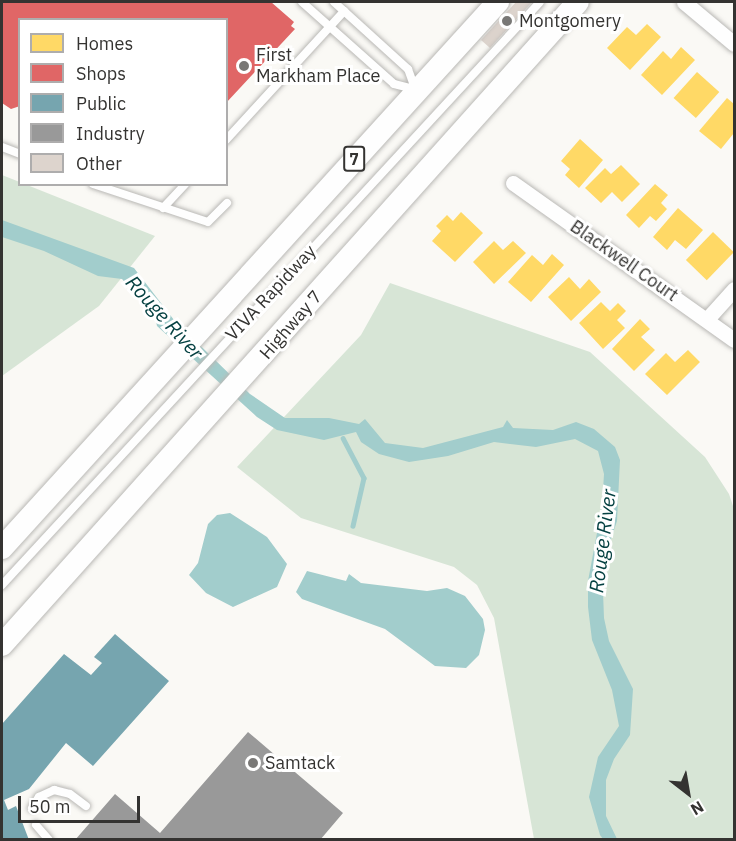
<!DOCTYPE html>
<style>
body{margin:0}
#map{position:relative;width:736px;height:841px;overflow:hidden;background:#faf9f5;font-family:"IBM Plex Sans",sans-serif}
div>[style]{position:absolute}
.green>*{inset:0;background:#d7e5d6}
.water>*{inset:0;background:#a2cdcc}
.homes>*{inset:0;background:#ffd966;transform-origin:0 0}
.shops>*{inset:0;background:#e06666}
.public>*{inset:0;background:#76a5af}
.industry>*{inset:0;background:#999}
.stream>*{height:4.5px;margin:-2.25px;padding:0 2.25px;transform-origin:2.25px;border-radius:2.25px;background:#a2cdcc}
.building>*{inset:0;background:#ddd4cd}
.roads{filter:drop-shadow(0 0 2px #b9b8b5) drop-shadow(0 0 2px #b9b8b5)}
.lane>*{height:8px;margin:-4px;padding:0 4px;transform-origin:4px;border-radius:4px;background:#fefefe}
.street>*{height:15px;margin:-7.5px;padding:0 7.5px;transform-origin:7.5px;border-radius:7.5px;background:#fefefe}
.primary>*{height:22px;margin:-11px;padding:0 11px;transform-origin:11px;border-radius:11px;background:#fefefe}
.dots>*{width:16px;height:16px;translate:-50% -50%;box-sizing:border-box;border:3px solid #fff;border-radius:50%}
span{translate:-50% -50%;white-space:nowrap;text-align:center;line-height:1.15;-webkit-text-stroke:6px #fff;paint-order:stroke}
.shield-label span{padding:2px 4px;background:#fff;border:2px solid;border-radius:4px;-webkit-text-stroke-width:0}
.shield-label{font-size:16px;color:#343331;font-weight:700}
.poi-label{font-size:18px;color:#343331}
.left{translate:0 -50%;text-align:left}
.street-label{font-size:18px;color:#343331}
.water-label{font-size:20px;color:#054142;font-style:italic}
.frame{position:absolute;inset:0;border:3px solid #343331;pointer-events:none}
.legend{position:absolute;left:18px;top:18px;width:210px;height:168px;box-sizing:border-box;background:#fff;border:2px solid #aeadad;margin:0;padding:8px 10px;list-style:none;font-size:18px;color:#343331}
.legend li{display:flex;align-items:center;gap:12px;height:30px}
.legend b{width:30px;border:2px solid #aeadad}
.north{position:absolute;left:658px;top:763px;width:60px;height:60px;-webkit-text-stroke:4px #fff;paint-order:stroke;rotate:149deg;font-size:16px;font-weight:700;line-height:24px;text-align:center;color:#343331}
.north::after{content:'';display:block;margin:auto;width:21px;height:27px;background:#343331;clip-path:polygon(50% 0,100% 100%,50% 72%,0 100%)}
.scale{position:absolute;left:18px;top:796px;width:122px;height:27px;box-sizing:border-box;border:3px solid #343331;border-top:0;padding-left:8px;font-size:18px;line-height:21px;white-space:nowrap;color:#343331;-webkit-text-stroke:4px #fff;paint-order:stroke}
</style>
<div id="map">
<div class="green">
<div style="clip-path:polygon(2px 175px,155px 236px,99px 306px,2px 376px)"></div>
<div style="clip-path:polygon(390px 283px,590px 352px,705px 457px,729px 494px,734px 509px,734px 839px,534px 839px,494px 618px,477px 585px,454px 567px,301px 518px,237px 467px,361px 335px)"></div>
</div>
<div class="water">
<div style="clip-path:polygon(2px 220px,134px 268px,174px 320px,250px 394px,285px 418px,329px 418px,359px 424px,365px 419px,385px 443px,423px 448px,503px 427px,507px 420px,513px 428px,553px 430px,576px 422px,594px 429px,615px 447px,620px 460px,617px 521px,602px 566px,604px 618px,609px 641px,633px 689px,630px 735px,614px 759px,606px 780px,606px 816px,617px 839px,603px 839px,600px 835px,589px 797px,598px 757px,619px 726px,612px 690px,592px 640px,588px 607px,588px 581px,602px 506px,604px 474px,598px 451px,575px 439px,536px 447px,494px 442px,448px 456px,409px 462px,379px 454px,361px 442px,356px 432px,324px 440px,277px 430px,257px 417px,157px 326px,155px 317px,122px 279px,98px 276px,44px 251px,2px 237px)"></div>
<div style="clip-path:polygon(230px 513px,267px 537px,287px 564px,277px 587px,233px 607px,206px 593px,189px 575px,198px 563px,208px 524px,217px 515px)"></div>
<div style="clip-path:polygon(307px 571px,346px 581px,349px 574px,361px 583px,427px 591px,447px 588px,465px 596px,483px 619px,485px 630px,479px 655px,466px 668px,435px 666px,385px 629px,302px 599px,296px 592px)"></div>
</div>
<div class="homes">
<div style="clip-path:polygon(647px 24px,661px 37px,630px 70px,607px 48px,627px 27px,636px 35px)"></div>
<div style="clip-path:polygon(681px 47px,695px 60px,662px 95px,641px 75px,663px 51px,671px 59px)"></div>
<div style="left:697px;top:72px;width:30px;height:35px;rotate:42deg"></div>
<div style="clip-path:polygon(727px 98px,734px 104px,734px 133px,721px 149px,699px 131px)"></div>
<div style="clip-path:polygon(580px 139px,603px 160px,579px 188px,565px 175px,570px 169px,561px 161px)"></div>
<div style="clip-path:polygon(621px 165px,640px 184px,622px 202px,612px 192px,601px 203px,585px 188px,605px 168px,611px 174px)"></div>
<div style="clip-path:polygon(655px 184px,668px 195px,661px 203px,667px 209px,656px 221px,650px 216px,639px 228px,626px 215px)"></div>
<div style="clip-path:polygon(678px 208px,703px 230px,686px 249px,675px 240px,667px 250px,653px 237px)"></div>
<div style="clip-path:polygon(461px 212px,483px 233px,455px 262px,432px 241px,441px 231px,436px 226px,447px 215px,453px 221px)"></div>
<div style="left:713px;top:232px;width:29px;height:39px;rotate:44deg"></div>
<div style="clip-path:polygon(494px 241px,503px 250px,513px 241px,526px 253px,494px 284px,473px 262px)"></div>
<div style="clip-path:polygon(552px 254px,564px 265px,531px 302px,508px 282px,532px 255px,543px 265px)"></div>
<div style="clip-path:polygon(569px 277px,580px 289px,589px 279px,601px 292px,571px 321px,548px 297px)"></div>
<div style="clip-path:polygon(601px 302px,610px 311px,618px 303px,626px 311px,617px 320px,625px 328px,603px 349px,579px 323px)"></div>
<div style="clip-path:polygon(640px 319px,650px 329px,641px 337px,655px 350px,634px 371px,612px 349px)"></div>
<div style="clip-path:polygon(688px 350px,700px 362px,667px 395px,645px 374px,666px 353px,675px 362px)"></div>
</div>
<div class="shops">
<div style="clip-path:polygon(2px 2px,271px 2px,294px 22px,291px 26px,295px 29px,226px 103px,226px 20px,20px 20px,20px 106px,11px 109px,2px 103px)"></div>
</div>
<div class="public">
<div style="clip-path:polygon(115px 634px,169px 681px,93px 766px,66px 743px,29px 789px,4px 800px,8px 810px,16px 806px,29px 840px,2px 840px,2px 724px,64px 654px,91px 675px,102px 663px,94px 657px)"></div>
</div>
<div class="industry">
<div style="clip-path:polygon(248px 732px,343px 813px,320px 840px,75px 840px,115px 794px,160px 833px)"></div>
</div>
<div class="stream">
<div style="left:343px;top:438px;width:45px;rotate:62.3deg"></div>
<div style="left:364px;top:478px;width:49px;rotate:102.9deg"></div>
</div>
<div class="building">
<div style="clip-path:polygon(516px 2px,532px 2px,490px 48px,481px 40px)"></div>
</div>
<div class="roads">
<div class="lane">
<div style="left:302px;top:2px;width:123px;rotate:41.7deg"></div>
<div style="left:394px;top:84px;width:21px;rotate:14deg"></div>
<div style="left:334px;top:2px;width:100px;rotate:42.2deg"></div>
<div style="left:408px;top:69px;width:20px;rotate:70deg"></div>
<div style="left:226px;top:140px;width:175px;rotate:-47.5deg"></div>
<div style="left:2px;top:147px;width:19px;rotate:21deg"></div>
<div style="left:93px;top:184px;width:121px;rotate:18.3deg"></div>
<div style="left:208px;top:222px;width:27px;rotate:-45deg"></div>
<div style="left:163px;top:208px;width:33px;rotate:-47deg"></div>
<div style="left:2px;top:585px;width:793px;rotate:-47.3deg"></div>
<div style="left:32px;top:808px;width:13px;rotate:-58deg"></div>
<div style="left:39px;top:797px;width:17px;rotate:-25deg"></div>
<div style="left:54px;top:790px;width:16px;rotate:14deg"></div>
<div style="left:70px;top:794px;width:20px;rotate:37deg"></div>
<div style="left:36px;top:825px;width:20px;rotate:49deg"></div>
</div>
<div class="street">
<div style="left:684px;top:2px;width:65px;rotate:40deg"></div>
<div style="left:513px;top:183px;width:271px;rotate:35.4deg"></div>
<div style="left:708px;top:318px;width:39px;rotate:-48deg"></div>
</div>
<div class="primary">
<div style="left:2px;top:548px;width:738px;rotate:-47.75deg"></div>
<div style="left:2px;top:645px;width:863px;rotate:-48.15deg"></div>
</div>
</div>
<div class="dots">
<div style="left:507px;top:21px;background:#797876"></div>
<div style="left:244px;top:66px;background:#797876"></div>
<div style="left:253px;top:763px;background:#797876"></div>
</div>
<div class="shield-label">
<span style="left:354px;top:159px">7</span>
</div>
<div class="poi-label">
<span class="left" style="left:519px;top:21px">Montgomery</span>
<span class="left" style="left:256px;top:66px">First<br>Markham Place</span>
<span class="left" style="left:265px;top:763px">Samtack</span>
</div>
<div class="street-label">
<span style="left:624px;top:261px;rotate:35deg">Blackwell Court</span>
<span style="left:271px;top:293px;rotate:-47deg">VIVA Rapidway</span>
<span style="left:291px;top:325px;rotate:-49deg">Highway 7</span>
</div>
<div class="water-label">
<span style="left:165px;top:317px;rotate:48deg">Rouge River</span>
<span style="left:602px;top:541px;rotate:-83deg">Rouge River</span>
</div>
<div class="frame"></div>
<ul class="legend">
<li><b style="height:16px;background:#ffd966"></b>Homes</li>
<li><b style="height:16px;background:#e06666"></b>Shops</li>
<li><b style="height:16px;background:#76a5af"></b>Public</li>
<li><b style="height:16px;background:#999"></b>Industry</li>
<li><b style="height:16px;background:#ddd4cd"></b>Other</li>
</ul>
<div class="north">N</div>
<div class="scale">50 m</div>
</div>
